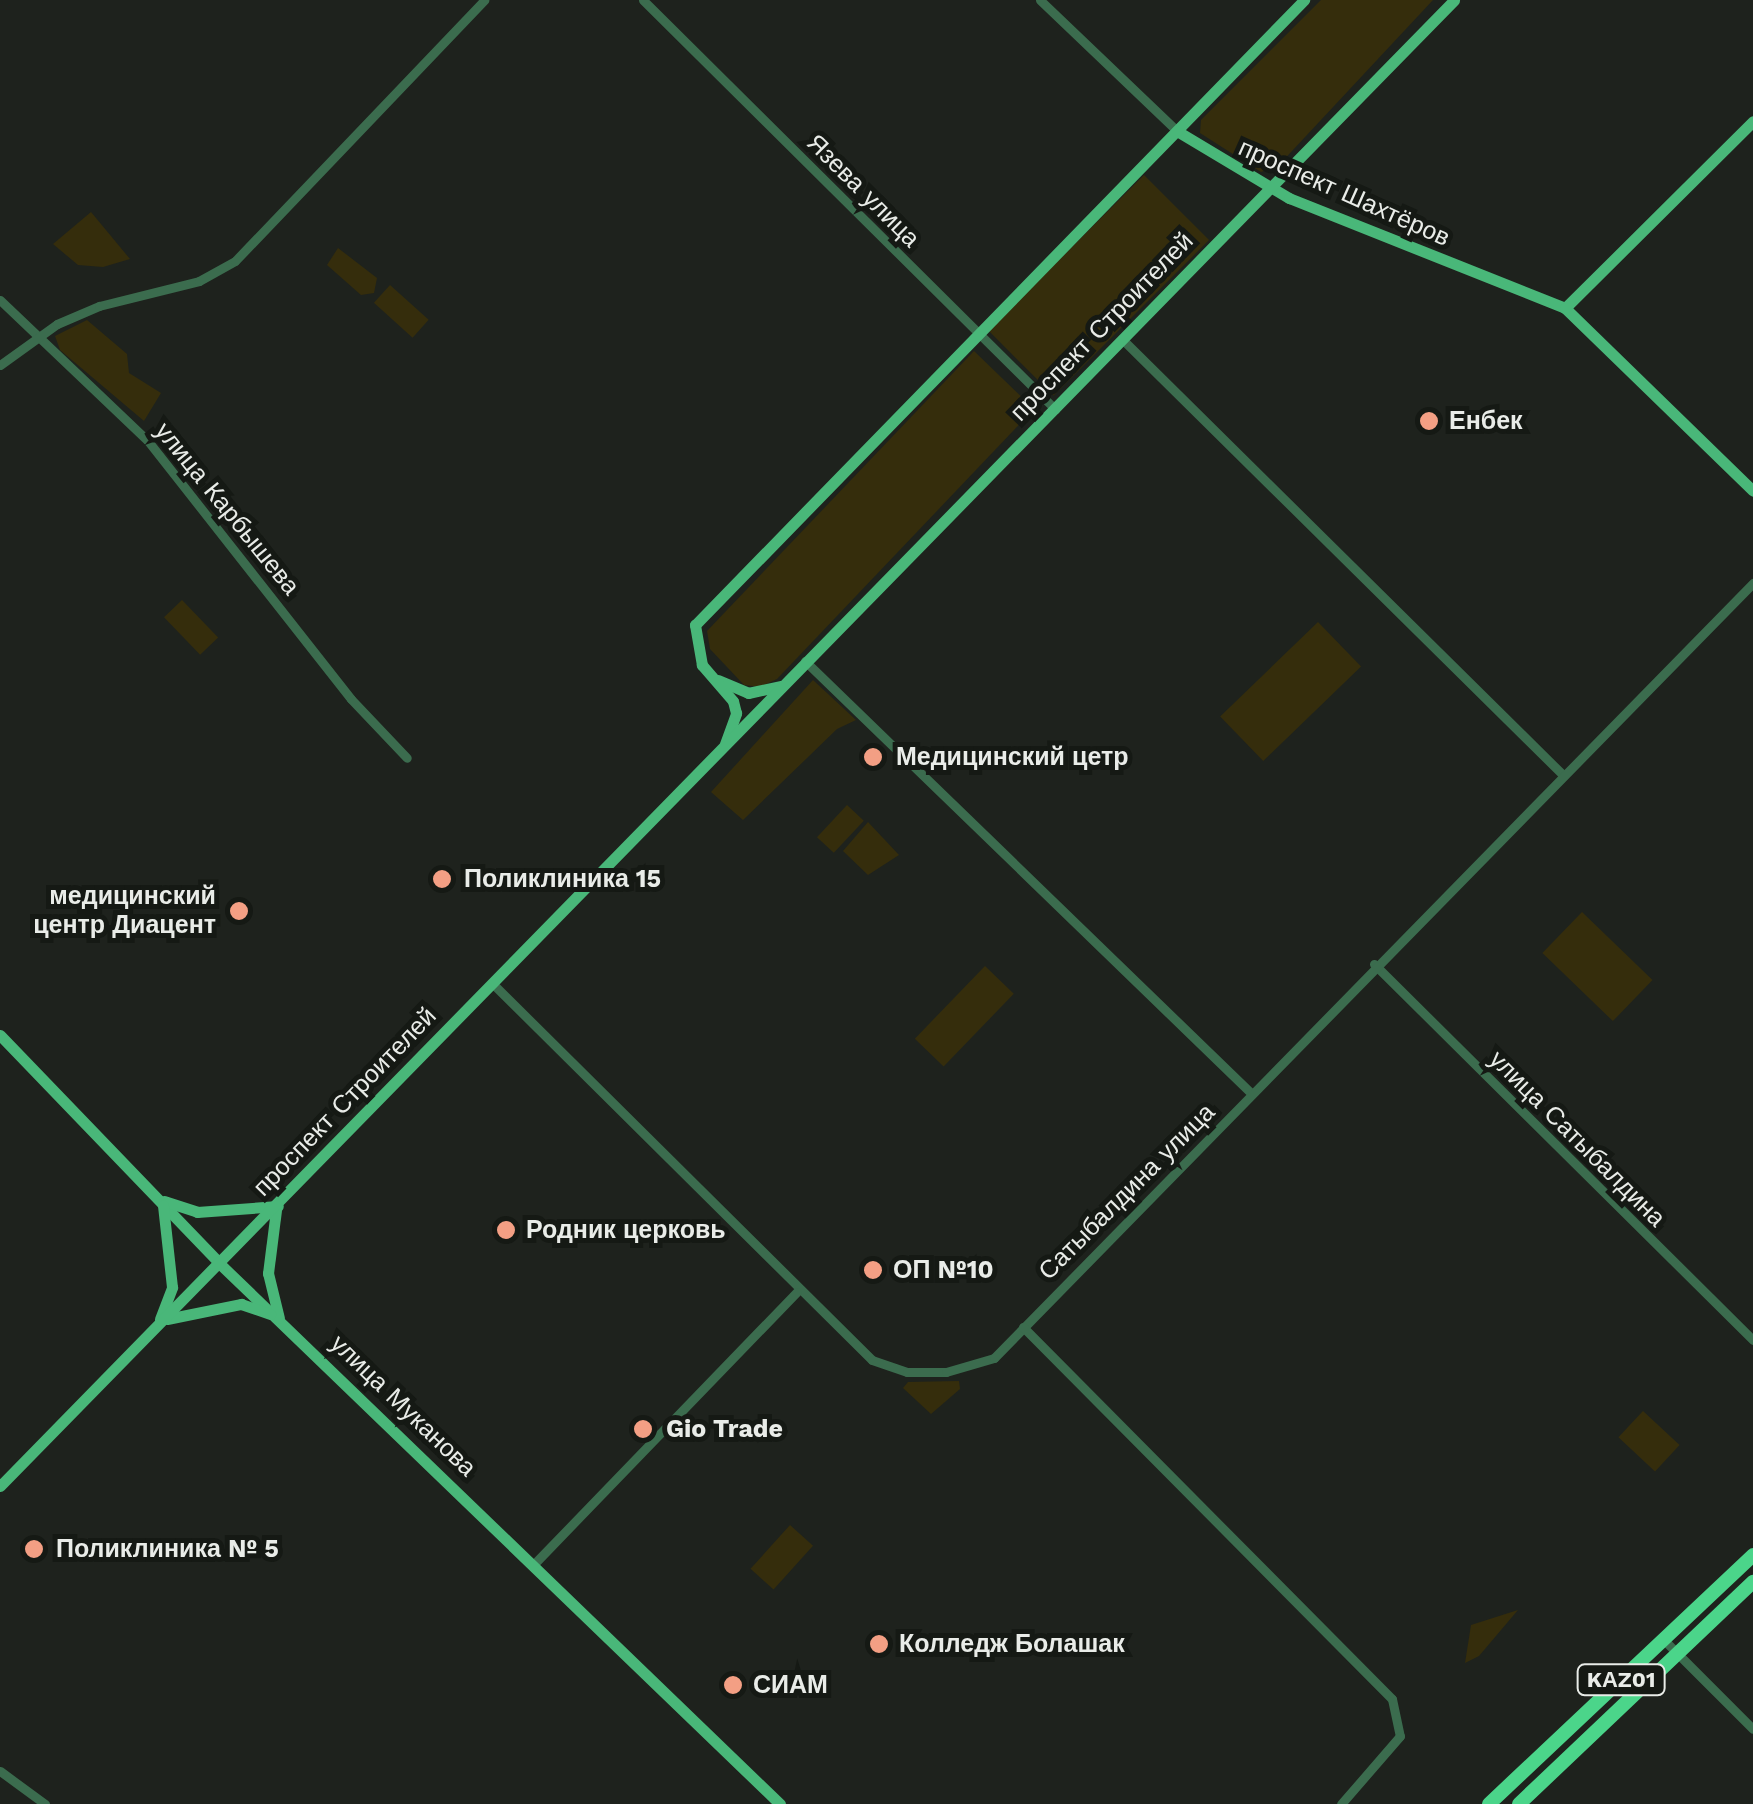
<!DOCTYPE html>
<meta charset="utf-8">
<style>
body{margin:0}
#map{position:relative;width:1753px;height:1804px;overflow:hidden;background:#1e221d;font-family:"Work Sans",sans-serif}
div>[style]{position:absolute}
.green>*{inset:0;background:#352d0c;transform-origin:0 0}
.minor>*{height:9px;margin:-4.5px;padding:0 4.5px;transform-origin:4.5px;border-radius:4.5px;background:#3b6c4e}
.major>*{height:11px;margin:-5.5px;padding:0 5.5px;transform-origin:5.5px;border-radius:5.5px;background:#49b779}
.highway>*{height:14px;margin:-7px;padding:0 7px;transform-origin:7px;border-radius:7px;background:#4bd58a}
.dots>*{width:28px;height:28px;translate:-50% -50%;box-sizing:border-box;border:5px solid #151914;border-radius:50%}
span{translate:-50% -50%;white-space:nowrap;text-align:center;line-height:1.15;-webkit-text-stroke:10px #151914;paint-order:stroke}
.shield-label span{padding:2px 8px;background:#151914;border:2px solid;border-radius:8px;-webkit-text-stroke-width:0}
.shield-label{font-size:22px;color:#e9ece8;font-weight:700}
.street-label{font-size:25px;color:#e9ece8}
.poi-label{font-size:25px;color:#e9ece8;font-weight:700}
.left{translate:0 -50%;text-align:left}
.right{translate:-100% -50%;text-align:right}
</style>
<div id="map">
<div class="green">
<div style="clip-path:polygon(1321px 0,1433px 0,1278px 166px,1261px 172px,1200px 133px,1201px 120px)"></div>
<div style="left:1144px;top:175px;width:92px;height:220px;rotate:45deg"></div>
<div style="clip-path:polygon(91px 212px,130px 259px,103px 267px,78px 265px,53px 244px)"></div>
<div style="clip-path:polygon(338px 248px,377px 278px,374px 293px,361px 295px,327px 265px)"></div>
<div style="left:390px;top:285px;width:52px;height:24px;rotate:42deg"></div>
<div style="clip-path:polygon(87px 320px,127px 354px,129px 373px,161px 393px,144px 421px,60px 350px,55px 336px)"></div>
<div style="clip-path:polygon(974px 351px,1034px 409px,777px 679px,760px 687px,744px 685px,710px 649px,707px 631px)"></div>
<div style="left:182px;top:600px;width:52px;height:25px;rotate:46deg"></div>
<div style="left:1318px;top:622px;width:62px;height:136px;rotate:46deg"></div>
<div style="clip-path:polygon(813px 680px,856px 720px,837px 729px,743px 820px,711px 792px)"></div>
<div style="left:847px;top:805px;width:23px;height:44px;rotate:43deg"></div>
<div style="clip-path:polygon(868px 822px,899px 855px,868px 875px,843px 851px)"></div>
<div style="left:1582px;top:912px;width:98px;height:57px;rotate:44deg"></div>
<div style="left:985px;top:966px;width:40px;height:101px;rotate:44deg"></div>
<div style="clip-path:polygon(959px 1381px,960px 1389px,931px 1414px,903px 1388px,908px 1382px)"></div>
<div style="left:1643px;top:1411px;width:50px;height:36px;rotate:43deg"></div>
<div style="left:790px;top:1525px;width:31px;height:59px;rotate:42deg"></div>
<div style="clip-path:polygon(1518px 1610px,1479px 1656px,1465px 1663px,1471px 1625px)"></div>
</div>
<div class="minor">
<div style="left:643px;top:0;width:581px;rotate:44.79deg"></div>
<div style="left:1040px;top:0;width:190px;rotate:43.7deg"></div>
<div style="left:0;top:300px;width:204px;rotate:43.6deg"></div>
<div style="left:148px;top:441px;width:328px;rotate:51.8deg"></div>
<div style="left:351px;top:699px;width:81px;rotate:46.5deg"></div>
<div style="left:1123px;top:340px;width:616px;rotate:44.67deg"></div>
<div style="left:0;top:365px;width:70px;rotate:-35.7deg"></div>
<div style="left:57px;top:324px;width:46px;rotate:-23.2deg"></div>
<div style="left:99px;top:306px;width:103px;rotate:-14deg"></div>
<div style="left:199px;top:281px;width:41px;rotate:-29.1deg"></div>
<div style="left:235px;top:261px;width:361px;rotate:-46.3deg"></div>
<div style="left:805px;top:661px;width:622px;rotate:44.09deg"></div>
<div style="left:1374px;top:964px;width:534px;rotate:44.77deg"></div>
<div style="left:492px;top:983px;width:535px;rotate:44.77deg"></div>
<div style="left:872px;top:1360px;width:37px;rotate:19deg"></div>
<div style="left:907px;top:1372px;width:39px"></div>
<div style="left:946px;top:1372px;width:50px;rotate:-16.3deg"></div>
<div style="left:994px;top:1358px;width:1085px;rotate:-45.6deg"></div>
<div style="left:1023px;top:1327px;width:524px;rotate:45.23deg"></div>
<div style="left:1392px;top:1699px;width:38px;rotate:78deg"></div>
<div style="left:1400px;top:1736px;width:90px;rotate:130.9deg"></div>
<div style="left:534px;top:1564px;width:378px;rotate:-46deg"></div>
<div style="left:1663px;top:1639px;width:127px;rotate:45deg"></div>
<div style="left:0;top:1771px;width:56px;rotate:36.3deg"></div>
</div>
<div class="major">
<div style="left:1177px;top:131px;width:131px;rotate:30.9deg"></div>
<div style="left:1289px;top:198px;width:297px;rotate:21.7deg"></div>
<div style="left:1565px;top:308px;width:262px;rotate:44.2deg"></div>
<div style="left:1565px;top:308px;width:265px;rotate:-44.8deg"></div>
<div style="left:718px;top:680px;width:33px;rotate:23deg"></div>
<div style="left:748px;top:693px;width:34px;rotate:-12deg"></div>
<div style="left:725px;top:744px;width:33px;rotate:-70deg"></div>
<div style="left:736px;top:713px;width:12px;rotate:-104deg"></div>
<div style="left:733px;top:701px;width:48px;rotate:-130.7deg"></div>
<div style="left:702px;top:665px;width:41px;rotate:-99.9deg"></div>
<div style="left:695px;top:625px;width:873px;rotate:-45.74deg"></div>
<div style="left:0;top:1035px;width:318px;rotate:46.1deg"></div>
<div style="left:220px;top:1264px;width:778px;rotate:43.96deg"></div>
<div style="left:164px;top:1201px;width:35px;rotate:18deg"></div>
<div style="left:197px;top:1212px;width:81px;rotate:-4.2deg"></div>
<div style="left:276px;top:1210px;width:64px;rotate:97.2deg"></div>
<div style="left:268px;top:1273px;width:46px;rotate:76.3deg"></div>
<div style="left:160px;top:1319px;width:34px;rotate:-69deg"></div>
<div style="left:172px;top:1287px;width:82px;rotate:-96.3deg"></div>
<div style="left:167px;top:1319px;width:76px;rotate:-11.5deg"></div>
<div style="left:241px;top:1304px;width:31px;rotate:19deg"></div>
<div style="left:0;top:1486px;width:2079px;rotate:-45.62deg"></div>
</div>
<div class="highway">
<div style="left:1489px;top:1804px;width:363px;rotate:-43.3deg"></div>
<div style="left:1519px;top:1804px;width:323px;rotate:-43.5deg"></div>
</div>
<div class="dots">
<div style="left:1429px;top:421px;background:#f39f84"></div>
<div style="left:873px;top:757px;background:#f39f84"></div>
<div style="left:442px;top:879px;background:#f39f84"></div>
<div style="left:239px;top:911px;background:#f39f84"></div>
<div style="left:506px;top:1230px;background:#f39f84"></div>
<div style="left:873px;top:1270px;background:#f39f84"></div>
<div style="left:643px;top:1429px;background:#f39f84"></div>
<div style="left:34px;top:1549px;background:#f39f84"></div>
<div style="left:879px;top:1644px;background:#f39f84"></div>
<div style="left:733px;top:1685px;background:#f39f84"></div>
</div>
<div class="shield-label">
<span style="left:1621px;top:1680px">KАZ01</span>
</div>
<div class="street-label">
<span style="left:863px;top:191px;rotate:45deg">Язева улица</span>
<span style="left:1344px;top:193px;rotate:24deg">проспект Шахтёров</span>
<span style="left:1102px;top:327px;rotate:-46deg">проспект Строителей</span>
<span style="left:227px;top:509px;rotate:51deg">улица Карбышева</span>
<span style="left:345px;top:1102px;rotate:-46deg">проспект Строителей</span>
<span style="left:1577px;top:1139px;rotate:45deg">улица Сатыбалдина</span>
<span style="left:1127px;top:1192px;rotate:-45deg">Сатыбалдина улица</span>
<span style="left:403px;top:1406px;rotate:44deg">улица Муканова</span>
</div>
<div class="poi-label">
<span class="left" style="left:1449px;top:421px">Енбек</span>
<span class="left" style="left:896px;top:757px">Медицинский цетр</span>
<span class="left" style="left:464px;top:879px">Поликлиника 15</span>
<span class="right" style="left:216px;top:911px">медицинский<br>центр Диацент</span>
<span class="left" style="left:526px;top:1230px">Родник церковь</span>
<span class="left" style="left:893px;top:1270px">ОП №10</span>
<span class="left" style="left:666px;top:1429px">Gio Trade</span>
<span class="left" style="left:56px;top:1549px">Поликлиника № 5</span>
<span class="left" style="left:899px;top:1644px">Колледж Болашак</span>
<span class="left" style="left:753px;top:1685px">СИАМ</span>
</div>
</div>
